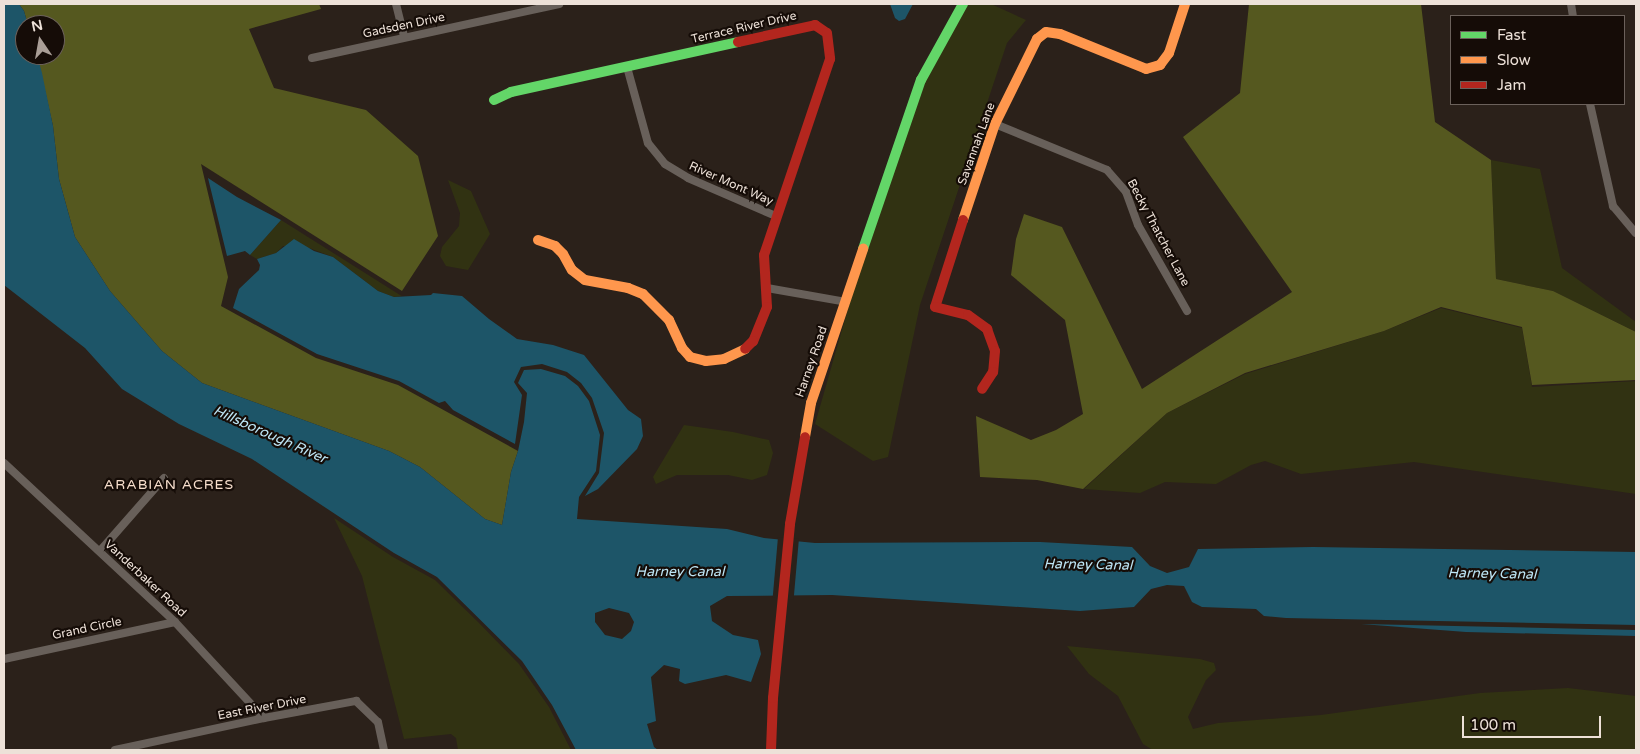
<!DOCTYPE html>
<style>
body{margin:0}
#map{position:relative;width:1640px;height:754px;overflow:hidden;background:#2b211a;font-family:"Varela Round",sans-serif}
div>[style]{position:absolute}
.green>*{inset:0;background:#313212}
.forest>*{inset:0;background:#55581f}
.water>*{inset:0;background:#1d5568}
.pier>*{inset:0;background:#2b211a;transform-origin:0 0}
.street>*{height:8px;margin:-4px;padding:0 4px;transform-origin:4px;border-radius:4px;background:#68605a}
.fast>*{height:10px;margin:-5px;padding:0 5px;transform-origin:5px;border-radius:5px;background:#63d668}
.slow>*{height:10px;margin:-5px;padding:0 5px;transform-origin:5px;border-radius:5px;background:#ff974d}
.jam>*{height:10px;margin:-5px;padding:0 5px;transform-origin:5px;border-radius:5px;background:#b3261e}
span{translate:-50% -50%;white-space:nowrap;text-align:center;line-height:1.15;-webkit-text-stroke:4.5px #150c07;paint-order:stroke}
.street-label{font-size:12px;color:#ede1d8}
.water-label{font-size:14px;color:#bde5f5;font-style:italic}
.neighbourhood-label{font-size:14px;color:#f7decc;letter-spacing:1px}
.frame{position:absolute;inset:0;border:5px solid #ede1d8;pointer-events:none}
.legend{position:absolute;left:1450px;top:15px;width:175px;height:90px;box-sizing:border-box;background:#150c07;border:1px solid #6b615b;margin:0;padding:6px 9px;list-style:none;font-size:15px;color:#ede1d8}
.legend li{display:flex;align-items:center;gap:10px;height:25px}
.legend b{width:25px;border:1px solid #6b615b}
.north{position:absolute;left:15px;top:15px;width:50px;height:50px;box-sizing:border-box;background:#150c07;border:1px solid #6b615b;border-radius:50%;rotate:348deg;font-size:14px;font-weight:700;line-height:20px;text-align:center;color:#ede1d8}
.north::after{content:'';display:block;margin:auto;width:18px;height:22px;background:#a99e96;clip-path:polygon(50% 0,100% 100%,50% 72%,0 100%)}
.scale{position:absolute;left:1462px;top:716px;width:139px;height:22px;box-sizing:border-box;border:2px solid #ede1d8;border-top:0;padding-left:6px;font-size:15px;line-height:18px;white-space:nowrap;color:#ede1d8;-webkit-text-stroke:4px #150c07;paint-order:stroke}
</style>
<div id="map">
<div class="green">
<div style="clip-path:polygon(965px 4px,991px 4px,1026px 20px,1007px 43px,920px 305px,888px 457px,873px 461px,815px 424px,854px 288px,916px 100px)"></div>
<div style="clip-path:polygon(1491px 160px,1540px 169px,1562px 268px,1636px 322px,1636px 332px,1553px 291px,1496px 279px)"></div>
<div style="clip-path:polygon(448px 180px,471px 191px,490px 234px,468px 270px,446px 266px,440px 256px,442px 247px,459px 226px,460px 213px)"></div>
<div style="clip-path:polygon(281px 220px,400px 295px,402px 296px,394px 297px,378px 291px,333px 257px,309px 248px,283px 246px,276px 253px,257px 259px,250px 255px)"></div>
<div style="clip-path:polygon(1441px 308px,1522px 328px,1532px 387px,1636px 381px,1636px 494px,1414px 462px,1301px 474px,1265px 461px,1251px 465px,1216px 484px,1165px 482px,1140px 493px,1084px 489px,1167px 413px,1245px 374px,1384px 331px)"></div>
<div style="clip-path:polygon(684px 425px,733px 432px,769px 440px,773px 453px,767px 475px,752px 480px,728px 475px,677px 475px,656px 484px,653px 477px)"></div>
<div style="clip-path:polygon(334px 518px,393px 557px,435px 580px,478px 622px,519px 664px,549px 707px,571px 750px,458px 750px,456px 738px,451px 734px,404px 739px,362px 576px)"></div>
<div style="clip-path:polygon(1067px 646px,1200px 659px,1214px 663px,1216px 670px,1206px 680px,1188px 717px,1193px 729px,1218px 723px,1321px 715px,1480px 693px,1568px 688px,1636px 696px,1636px 750px,1153px 750px,1143px 744px,1118px 696px,1089px 674px)"></div>
</div>
<div class="forest">
<div style="clip-path:polygon(19px 4px,319px 4px,321px 9px,249px 29px,274px 88px,366px 110px,418px 156px,438px 236px,402px 291px,201px 164px,228px 277px,221px 306px,316px 358px,398px 385px,518px 451px,511px 472px,502px 525px,485px 519px,420px 467px,389px 451px,202px 383px,162px 351px,110px 291px,75px 237px,59px 179px,53px 126px,37px 55px,55px 55px,55px 25px,28px 25px,24px 11px)"></div>
<div style="clip-path:polygon(1249px 4px,1421px 4px,1435px 122px,1491px 160px,1496px 279px,1553px 291px,1636px 332px,1636px 380px,1532px 385px,1522px 327px,1441px 307px,1384px 331px,1245px 373px,1167px 413px,1083px 489px,1037px 480px,980px 477px,976px 416px,1031px 440px,1056px 430px,1083px 414px,1065px 320px,1011px 275px,1016px 239px,1024px 214px,1062px 227px,1142px 389px,1292px 292px,1183px 137px,1240px 93px)"></div>
</div>
<div class="water">
<div style="clip-path:polygon(evenodd,4px 4px,19px 4px,24px 11px,28px 25px,25px 25px,25px 55px,37px 55px,42px 73px,53px 126px,59px 179px,75px 237px,110px 291px,162px 351px,202px 383px,389px 451px,420px 467px,485px 519px,502px 525px,511px 472px,518px 451px,524px 422px,527px 393px,518px 383px,524px 370px,541px 369px,565px 376px,578px 386px,589px 401px,600px 435px,596px 471px,579px 497px,577px 519px,727px 529px,764px 538px,815px 543px,1040px 542px,1132px 547px,1150px 566px,1167px 573px,1189px 567px,1198px 549px,1313px 547px,1636px 552px,1636px 625px,1286px 618px,1264px 616px,1256px 609px,1202px 607px,1192px 602px,1184px 586px,1167px 585px,1151px 589px,1134px 607px,1080px 611px,832px 595px,727px 596px,710px 606px,712px 621px,733px 635px,758px 640px,761px 654px,751px 682px,726px 675px,685px 684px,679px 681px,680px 669px,664px 665px,651px 677px,656px 721px,647px 724px,654px 747px,658px 750px,576px 750px,552px 705px,522px 661px,437px 577px,394px 553px,252px 459px,179px 424px,122px 389px,85px 348px,4px 285px,4px 4px,609px 608px,629px 613px,634px 622px,631px 631px,622px 639px,605px 635px,595px 622px,595px 613px,609px 608px)"></div>
<div style="clip-path:polygon(890px 4px,913px 4px,905px 19px,899px 21px,895px 18px)"></div>
<div style="clip-path:polygon(208px 178px,237px 197px,281px 220px,250px 255px,245px 251px,227px 256px)"></div>
<div style="clip-path:polygon(294px 239px,314px 251px,333px 257px,378px 291px,394px 297px,431px 295px,433px 293px,462px 296px,489px 319px,517px 339px,553px 345px,584px 355px,628px 410px,641px 419px,643px 436px,637px 449px,598px 489px,585px 496px,599px 473px,604px 433px,592px 398px,581px 383px,567px 372px,542px 364px,521px 367px,514px 382px,522px 395px,515px 444px,453px 410px,445px 401px,439px 403px,399px 381px,317px 354px,233px 308px,239px 289px,259px 270px,260px 265px,257px 259px,276px 253px)"></div>
<div style="clip-path:polygon(1361px 624px,1636px 630px,1636px 636px,1466px 632px)"></div>
</div>
<div class="pier">
<div style="left:778px;top:537px;width:21px;height:61px;rotate:5deg"></div>
</div>
<div class="street">
<div style="left:396px;top:4px;width:34px;rotate:76deg"></div>
<div style="left:1571px;top:4px;width:12px;rotate:81deg"></div>
<div style="left:312px;top:58px;width:253px;rotate:-12.3deg"></div>
<div style="left:627px;top:67px;width:79px;rotate:74.6deg"></div>
<div style="left:648px;top:143px;width:27px;rotate:51deg"></div>
<div style="left:665px;top:164px;width:27px;rotate:31deg"></div>
<div style="left:688px;top:178px;width:96px;rotate:23.4deg"></div>
<div style="left:1590px;top:104px;width:105px;rotate:77.3deg"></div>
<div style="left:1613px;top:206px;width:35px;rotate:50deg"></div>
<div style="left:995px;top:124px;width:121px;rotate:22.3deg"></div>
<div style="left:1107px;top:170px;width:29px;rotate:49deg"></div>
<div style="left:1126px;top:192px;width:35px;rotate:70deg"></div>
<div style="left:1138px;top:225px;width:99px;rotate:60.3deg"></div>
<div style="left:767px;top:288px;width:80px;rotate:10deg"></div>
<div style="left:4px;top:463px;width:233px;rotate:42.9deg"></div>
<div style="left:175px;top:622px;width:131px;rotate:47.2deg"></div>
<div style="left:100px;top:551px;width:97px;rotate:-48.8deg"></div>
<div style="left:4px;top:659px;width:175px;rotate:-12.2deg"></div>
<div style="left:115px;top:750px;width:152px;rotate:-12.1deg"></div>
<div style="left:264px;top:718px;width:94px;rotate:-10.5deg"></div>
<div style="left:356px;top:701px;width:30px;rotate:44deg"></div>
<div style="left:378px;top:722px;width:29px;rotate:78deg"></div>
</div>
<div class="fast">
<div style="left:494px;top:100px;width:19px;rotate:-25deg"></div>
<div style="left:511px;top:92px;width:232px;rotate:-12.4deg"></div>
<div style="left:863px;top:249px;width:179px;rotate:-71.1deg"></div>
<div style="left:921px;top:80px;width:87px;rotate:-61.1deg"></div>
</div>
<div class="slow">
<div style="left:963px;top:220px;width:101px;rotate:-71.6deg"></div>
<div style="left:995px;top:124px;width:95px;rotate:-63.7deg"></div>
<div style="left:1037px;top:39px;width:11px;rotate:-38deg"></div>
<div style="left:1046px;top:32px;width:14px;rotate:8deg"></div>
<div style="left:1060px;top:34px;width:93px;rotate:22.1deg"></div>
<div style="left:1146px;top:69px;width:15px;rotate:-16deg"></div>
<div style="left:1160px;top:65px;width:15px;rotate:-53deg"></div>
<div style="left:1169px;top:53px;width:52px;rotate:-71.9deg"></div>
<div style="left:538px;top:240px;width:18px;rotate:19deg"></div>
<div style="left:555px;top:246px;width:11px;rotate:45deg"></div>
<div style="left:563px;top:254px;width:18px;rotate:61deg"></div>
<div style="left:572px;top:270px;width:16px;rotate:38deg"></div>
<div style="left:585px;top:280px;width:44px;rotate:10.5deg"></div>
<div style="left:628px;top:288px;width:16px;rotate:22deg"></div>
<div style="left:643px;top:294px;width:37px;rotate:45deg"></div>
<div style="left:669px;top:320px;width:31px;rotate:65deg"></div>
<div style="left:682px;top:348px;width:12px;rotate:48deg"></div>
<div style="left:690px;top:357px;width:16px;rotate:14deg"></div>
<div style="left:706px;top:361px;width:18px;rotate:-6deg"></div>
<div style="left:724px;top:359px;width:23px;rotate:-25deg"></div>
<div style="left:805px;top:437px;width:35px;rotate:-80deg"></div>
<div style="left:811px;top:403px;width:163px;rotate:-71.3deg"></div>
</div>
<div class="jam">
<div style="left:738px;top:42px;width:79px;rotate:-12.4deg"></div>
<div style="left:815px;top:25px;width:14px;rotate:34deg"></div>
<div style="left:827px;top:33px;width:26px;rotate:83deg"></div>
<div style="left:830px;top:59px;width:207px;rotate:108.6deg"></div>
<div style="left:764px;top:255px;width:52px;rotate:86.7deg"></div>
<div style="left:767px;top:307px;width:37px;rotate:112deg"></div>
<div style="left:753px;top:341px;width:11px;rotate:135deg"></div>
<div style="left:963px;top:220px;width:91px;rotate:107.8deg"></div>
<div style="left:935px;top:307px;width:34px;rotate:14deg"></div>
<div style="left:968px;top:315px;width:24px;rotate:36deg"></div>
<div style="left:987px;top:329px;width:23px;rotate:70deg"></div>
<div style="left:995px;top:351px;width:21px;rotate:95deg"></div>
<div style="left:993px;top:372px;width:20px;rotate:123deg"></div>
<div style="left:771px;top:750px;width:52px;rotate:-87.8deg"></div>
<div style="left:773px;top:698px;width:175px;rotate:-84.4deg"></div>
<div style="left:790px;top:524px;width:88px;rotate:-80.2deg"></div>
</div>
<div class="street-label">
<span style="left:404px;top:26px;rotate:-12deg">Gadsden Drive</span>
<span style="left:744px;top:28px;rotate:-13deg">Terrace River Drive</span>
<span style="left:977px;top:144px;rotate:-70deg">Savannah Lane</span>
<span style="left:731px;top:184px;rotate:24deg">River Mont Way</span>
<span style="left:1158px;top:233px;rotate:62deg">Becky Thatcher Lane</span>
<span style="left:812px;top:362px;rotate:-71deg">Harney Road</span>
<span style="left:145px;top:579px;rotate:43deg">Vanderbaker Road</span>
<span style="left:87px;top:629px;rotate:-12deg">Grand Circle</span>
<span style="left:262px;top:708px;rotate:-11deg">East River Drive</span>
</div>
<div class="water-label">
<span style="left:270px;top:435px;rotate:24deg">Hillsborough River</span>
<span style="left:1088px;top:565px;rotate:1deg">Harney Canal</span>
<span style="left:680px;top:572px">Harney Canal</span>
<span style="left:1492px;top:574px;rotate:1deg">Harney Canal</span>
</div>
<div class="neighbourhood-label">
<span style="left:169px;top:485px">ARABIAN ACRES</span>
</div>
<div class="frame"></div>
<ul class="legend">
<li><b style="height:6px;background:#63d668"></b>Fast</li>
<li><b style="height:6px;background:#ff974d"></b>Slow</li>
<li><b style="height:6px;background:#b3261e"></b>Jam</li>
</ul>
<div class="north">N</div>
<div class="scale">100 m</div>
</div>
